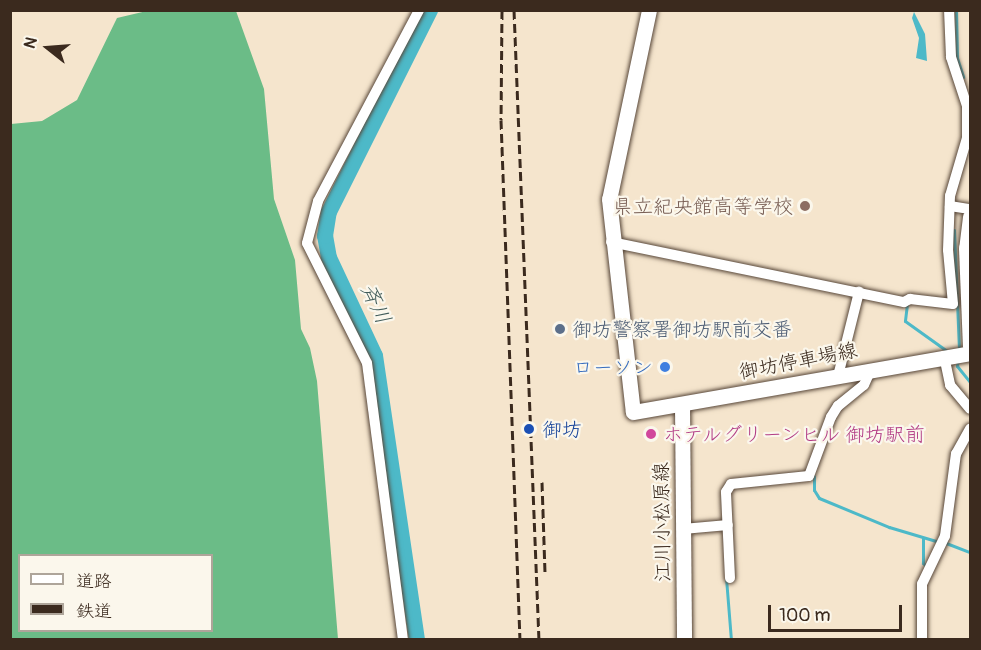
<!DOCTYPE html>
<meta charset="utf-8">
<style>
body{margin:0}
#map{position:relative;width:981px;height:650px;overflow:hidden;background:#f5e5cd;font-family:Pangolin,"Klee One",sans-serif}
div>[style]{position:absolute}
.forest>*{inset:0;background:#6bbc87}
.water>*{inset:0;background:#4db9c8}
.stream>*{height:3px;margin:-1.5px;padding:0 1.5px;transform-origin:1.5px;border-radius:1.5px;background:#4db9c8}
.river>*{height:16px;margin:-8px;padding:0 8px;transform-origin:8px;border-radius:8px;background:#4db9c8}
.roads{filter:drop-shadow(0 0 2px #574638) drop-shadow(0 0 2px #574638)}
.street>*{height:10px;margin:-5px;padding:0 5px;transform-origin:5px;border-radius:5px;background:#fff}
.secondary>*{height:15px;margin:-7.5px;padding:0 7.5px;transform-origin:7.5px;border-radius:7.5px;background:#fff}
.rail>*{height:3px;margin-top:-1.5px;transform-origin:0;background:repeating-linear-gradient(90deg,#3b2a1e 0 9px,transparent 0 13.5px)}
.dots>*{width:16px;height:16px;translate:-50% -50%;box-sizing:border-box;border:3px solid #fbf7ec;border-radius:50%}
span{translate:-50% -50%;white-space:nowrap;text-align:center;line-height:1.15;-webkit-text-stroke:4.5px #fbf7ec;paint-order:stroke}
.education-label{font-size:20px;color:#785e54}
.right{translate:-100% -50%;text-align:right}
.service-label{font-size:20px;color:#4e5e75}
.left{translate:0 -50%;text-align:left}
.street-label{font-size:20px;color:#3b2a1e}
.shop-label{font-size:20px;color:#366cbe}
.transit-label{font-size:20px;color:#164399}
.hotel-label{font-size:20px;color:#b23c85}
.water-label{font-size:21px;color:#415c5a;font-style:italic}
.frame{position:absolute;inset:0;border:12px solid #3b2a1e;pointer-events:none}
.legend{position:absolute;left:18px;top:554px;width:195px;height:78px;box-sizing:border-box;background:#fbf7ec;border:2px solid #aea59a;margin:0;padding:8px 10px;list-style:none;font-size:18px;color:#3b2a1e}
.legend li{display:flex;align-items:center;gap:12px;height:30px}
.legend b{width:30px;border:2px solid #aea59a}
.north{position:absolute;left:18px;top:18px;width:60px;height:60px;-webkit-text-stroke:4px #fbf7ec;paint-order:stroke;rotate:287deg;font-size:16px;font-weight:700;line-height:24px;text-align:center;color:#3b2a1e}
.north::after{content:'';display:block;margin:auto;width:21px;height:27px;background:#3b2a1e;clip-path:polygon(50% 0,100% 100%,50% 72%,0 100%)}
.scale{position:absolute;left:768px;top:605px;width:134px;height:27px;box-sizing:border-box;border:3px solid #3b2a1e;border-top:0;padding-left:8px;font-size:18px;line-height:21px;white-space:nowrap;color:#3b2a1e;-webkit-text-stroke:4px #fbf7ec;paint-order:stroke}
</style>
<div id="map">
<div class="forest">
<div style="clip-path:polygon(evenodd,151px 10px,236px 11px,264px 89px,274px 199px,295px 260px,301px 329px,310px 348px,317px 381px,338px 639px,11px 639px,11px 124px,42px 121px,77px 100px,117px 18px,151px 10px,20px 556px,212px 556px,212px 630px,20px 630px,20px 556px)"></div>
</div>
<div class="water">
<div style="clip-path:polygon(914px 12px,925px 34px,927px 61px,916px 58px,919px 38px,912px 18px)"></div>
</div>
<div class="stream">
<div style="left:956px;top:10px;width:48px;rotate:88.8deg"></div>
<div style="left:957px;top:58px;width:20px;rotate:72deg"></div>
<div style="left:954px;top:230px;width:119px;rotate:87.6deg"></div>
<div style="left:907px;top:304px;width:17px;rotate:97deg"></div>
<div style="left:905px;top:321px;width:52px;rotate:35.5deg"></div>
<div style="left:958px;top:359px;width:7px;rotate:98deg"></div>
<div style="left:957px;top:366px;width:21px;rotate:51deg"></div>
<div style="left:814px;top:476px;width:14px;rotate:90deg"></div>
<div style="left:814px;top:490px;width:9px;rotate:58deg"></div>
<div style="left:819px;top:498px;width:76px;rotate:22.5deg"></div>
<div style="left:889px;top:527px;width:49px;rotate:16.6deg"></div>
<div style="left:923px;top:538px;width:25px;rotate:90deg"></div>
<div style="left:923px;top:563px;width:6px;rotate:45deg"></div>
<div style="left:946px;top:543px;width:26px;rotate:21deg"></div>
<div style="left:726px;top:578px;width:62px;rotate:85.4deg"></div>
</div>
<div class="river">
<div style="left:417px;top:640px;width:287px;rotate:-98.4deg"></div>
<div style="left:375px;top:356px;width:108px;rotate:-115.1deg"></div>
<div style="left:329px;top:258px;width:22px;rotate:-100deg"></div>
<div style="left:325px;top:236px;width:24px;rotate:-81deg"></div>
<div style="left:329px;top:212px;width:226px;rotate:-63.4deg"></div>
</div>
<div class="roads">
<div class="street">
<div style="left:950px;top:206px;width:20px;rotate:9deg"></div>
<div style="left:611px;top:242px;width:299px;rotate:11.6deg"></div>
<div style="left:904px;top:302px;width:7px;rotate:-27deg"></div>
<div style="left:910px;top:299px;width:43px;rotate:6.6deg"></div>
<div style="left:953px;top:304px;width:54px;rotate:-95.3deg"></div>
<div style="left:948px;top:250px;width:54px;rotate:-87.9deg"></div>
<div style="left:950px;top:196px;width:60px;rotate:-73.7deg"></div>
<div style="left:967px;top:138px;width:32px;rotate:-90deg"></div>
<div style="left:967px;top:106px;width:52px;rotate:-108.1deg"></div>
<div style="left:951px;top:57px;width:47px;rotate:-92.4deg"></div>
<div style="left:944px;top:356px;width:30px;rotate:78deg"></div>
<div style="left:950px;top:385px;width:31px;rotate:50deg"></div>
<div style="left:838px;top:376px;width:87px;rotate:-76deg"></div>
<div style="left:683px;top:529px;width:45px;rotate:-5.1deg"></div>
<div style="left:730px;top:578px;width:86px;rotate:-92.7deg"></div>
<div style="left:726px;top:492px;width:9px;rotate:-58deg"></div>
<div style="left:731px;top:484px;width:78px;rotate:-5.9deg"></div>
<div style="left:809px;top:476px;width:63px;rotate:-69.6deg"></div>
<div style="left:831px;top:417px;width:13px;rotate:-58deg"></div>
<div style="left:838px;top:406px;width:33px;rotate:-39deg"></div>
<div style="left:864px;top:385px;width:17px;rotate:-66deg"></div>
<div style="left:403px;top:640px;width:279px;rotate:-97.4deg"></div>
<div style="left:367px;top:363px;width:134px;rotate:-116.6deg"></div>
<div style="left:307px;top:243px;width:43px;rotate:-75.3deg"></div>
<div style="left:318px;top:201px;width:216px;rotate:-62.1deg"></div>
<div style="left:922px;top:640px;width:56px;rotate:-90deg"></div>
<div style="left:922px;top:584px;width:53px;rotate:-64.4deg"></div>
<div style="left:945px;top:536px;width:83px;rotate:-82.4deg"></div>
<div style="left:956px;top:454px;width:29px;rotate:-61deg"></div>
</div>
<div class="secondary">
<div style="left:649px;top:10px;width:193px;rotate:101.9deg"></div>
<div style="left:609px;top:199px;width:214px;rotate:83.6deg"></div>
<div style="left:633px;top:412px;width:342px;rotate:-9.9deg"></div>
<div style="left:970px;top:217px;width:31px;rotate:97deg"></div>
<div style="left:966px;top:248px;width:98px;rotate:87.7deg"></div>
<div style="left:682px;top:404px;width:236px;rotate:89.5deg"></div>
</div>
</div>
<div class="rail">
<div style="left:502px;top:10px;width:110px;rotate:90.5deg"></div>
<div style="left:501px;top:120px;width:520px;rotate:87.91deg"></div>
<div style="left:514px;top:10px;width:630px;rotate:87.73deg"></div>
<div style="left:542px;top:482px;width:92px;rotate:88.1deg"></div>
</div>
<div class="dots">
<div style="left:805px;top:206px;background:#8d6e63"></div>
<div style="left:560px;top:329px;background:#5c6f8a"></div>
<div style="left:665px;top:367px;background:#3f7fe0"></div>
<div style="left:529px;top:429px;background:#1a4fb4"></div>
<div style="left:651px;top:434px;background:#d1479c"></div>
</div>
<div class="education-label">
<span class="right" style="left:793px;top:206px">県立紀央館高等学校</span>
</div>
<div class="service-label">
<span class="left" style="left:572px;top:329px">御坊警察署御坊駅前交番</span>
</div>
<div class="street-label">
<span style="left:798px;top:361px;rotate:-11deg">御坊停車場線</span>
<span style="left:662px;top:522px;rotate:-91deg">江川小松原線</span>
</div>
<div class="shop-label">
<span class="right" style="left:653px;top:367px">ローソン</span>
</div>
<div class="transit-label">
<span class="left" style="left:542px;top:429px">御坊</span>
</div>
<div class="hotel-label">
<span class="left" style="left:663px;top:434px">ホテルグリーンヒル 御坊駅前</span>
</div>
<div class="water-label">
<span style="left:375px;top:304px;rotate:65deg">斉川</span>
</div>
<div class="frame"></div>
<ul class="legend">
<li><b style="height:8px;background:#fff"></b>道路</li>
<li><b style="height:8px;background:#3b2a1e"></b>鉄道</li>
</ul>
<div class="north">N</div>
<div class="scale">100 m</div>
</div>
